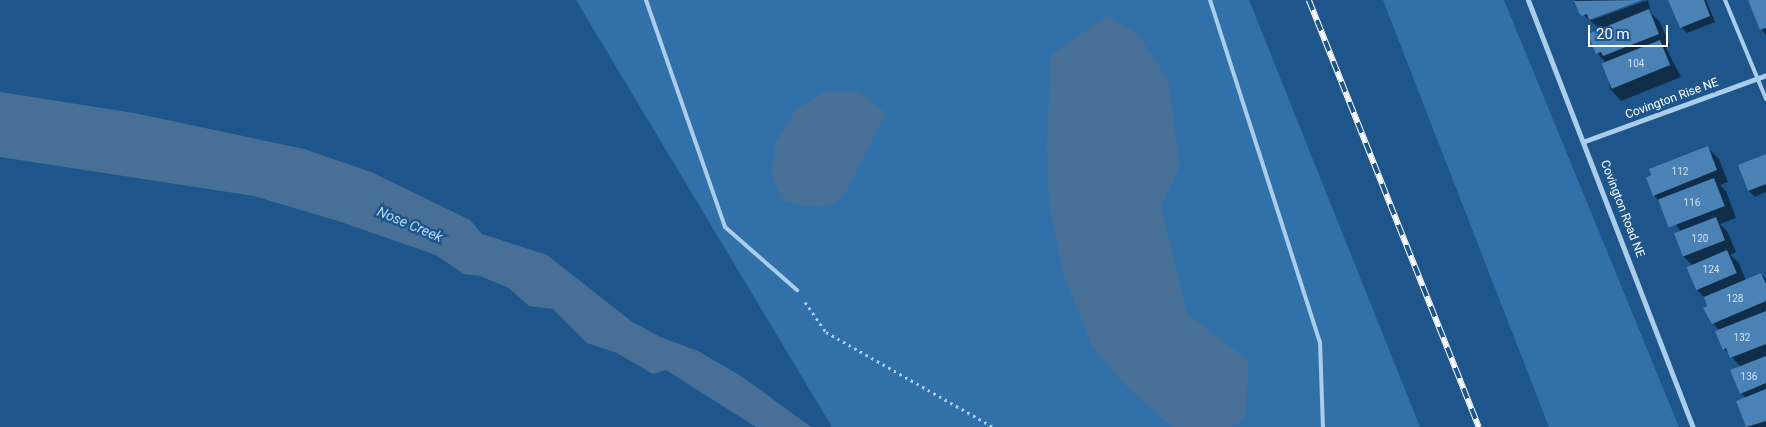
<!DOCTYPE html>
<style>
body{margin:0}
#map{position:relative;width:1766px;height:427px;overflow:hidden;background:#1e568c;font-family:Roboto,sans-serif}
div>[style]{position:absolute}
.green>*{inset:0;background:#3270aa}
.water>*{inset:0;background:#487097}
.shadow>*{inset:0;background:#0007}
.building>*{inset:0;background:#4a82b6;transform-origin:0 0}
.path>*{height:3px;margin-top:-1.5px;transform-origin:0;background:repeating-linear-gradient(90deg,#abcdec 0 2.5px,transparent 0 6.5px)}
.lane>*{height:4px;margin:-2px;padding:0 2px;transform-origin:2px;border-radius:2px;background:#abcdec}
.street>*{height:5px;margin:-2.5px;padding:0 2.5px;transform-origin:2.5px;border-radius:2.5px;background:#abcdec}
.rail>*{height:5.5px;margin-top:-2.75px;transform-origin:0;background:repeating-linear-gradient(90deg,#1e568c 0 11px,#fff 0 22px);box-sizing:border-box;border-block:1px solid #fff}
span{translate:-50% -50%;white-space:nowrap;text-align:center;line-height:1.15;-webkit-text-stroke:5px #1e568c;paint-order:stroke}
.number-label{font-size:10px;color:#d2e0ed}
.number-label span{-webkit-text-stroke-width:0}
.street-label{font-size:12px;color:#fff}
.water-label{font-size:14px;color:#b7d7f3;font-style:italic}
.scale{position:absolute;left:1588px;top:25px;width:80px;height:22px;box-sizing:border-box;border:2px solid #fff;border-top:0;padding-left:6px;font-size:15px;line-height:18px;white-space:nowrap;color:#fff;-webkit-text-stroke:4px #1e568c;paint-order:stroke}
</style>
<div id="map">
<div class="green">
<div style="clip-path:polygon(576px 0,1249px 0,1420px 427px,832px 427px)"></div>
<div style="clip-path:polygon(1383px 0,1504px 0,1679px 427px,1549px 427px)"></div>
</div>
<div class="water">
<div style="clip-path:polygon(1107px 16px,1138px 34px,1168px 80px,1180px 166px,1161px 207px,1187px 314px,1249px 361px,1245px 418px,1231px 427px,1172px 427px,1128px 388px,1094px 349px,1064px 277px,1049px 203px,1047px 145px,1051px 55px)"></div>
<div style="clip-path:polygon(826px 91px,859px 92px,886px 113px,843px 197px,827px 207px,799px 205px,783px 200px,771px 175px,776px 142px,795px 110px)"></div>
<div style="clip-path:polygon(0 92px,134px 113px,304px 149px,371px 172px,470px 220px,482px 234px,547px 255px,631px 321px,660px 337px,698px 351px,741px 376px,811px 427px,756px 427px,666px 370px,653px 374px,617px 353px,587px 343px,553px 309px,529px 306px,509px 288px,480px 276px,464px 274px,436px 255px,338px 221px,254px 196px,0 157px)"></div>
</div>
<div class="shadow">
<div style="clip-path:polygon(1575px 0,1639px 0,1590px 18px,1592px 20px,1648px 0,1651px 13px,1660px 22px,1670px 46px,1666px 48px,1681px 77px,1621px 101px,1610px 89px,1606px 63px,1597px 53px,1601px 30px,1580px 12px)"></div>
<div style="clip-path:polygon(1670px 0,1706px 0,1715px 22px,1687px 33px,1681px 27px)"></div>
<div style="clip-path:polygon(1749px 0,1766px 0,1766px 35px,1761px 29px)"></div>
<div style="clip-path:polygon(1707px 147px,1719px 159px,1728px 182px,1720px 185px,1726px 191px,1736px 218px,1720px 224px,1727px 231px,1736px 252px,1730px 255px,1739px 263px,1746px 281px,1761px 274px,1766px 279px,1766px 427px,1747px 427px,1738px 402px,1746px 398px,1741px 393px,1741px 367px,1724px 349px,1720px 331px,1713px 323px,1705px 298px,1696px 289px,1692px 265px,1683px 256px,1682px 233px,1654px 195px)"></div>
<div style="clip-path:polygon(1766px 156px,1766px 192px,1755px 197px,1749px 191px,1740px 166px)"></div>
</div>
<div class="building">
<div style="clip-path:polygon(1642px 0,1589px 20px,1587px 14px,1582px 16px,1579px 13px,1574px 1px)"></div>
<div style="clip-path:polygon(1668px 0,1704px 0,1710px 16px,1680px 28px)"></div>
<div style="clip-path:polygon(1748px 0,1766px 0,1766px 28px,1760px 30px)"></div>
<div style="clip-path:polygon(1649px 9px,1659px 34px,1603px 56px,1601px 52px,1596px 54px,1588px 34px)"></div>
<div style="left:1660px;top:40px;width:27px;height:63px;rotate:68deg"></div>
<div style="clip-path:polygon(1708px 146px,1717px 170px,1653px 196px,1646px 178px,1651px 175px,1649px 169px)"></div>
<div style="clip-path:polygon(1766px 154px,1766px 184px,1748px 191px,1738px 165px)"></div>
<div style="left:1714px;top:178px;width:30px;height:60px;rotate:69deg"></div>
<div style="left:1716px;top:217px;width:25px;height:45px;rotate:69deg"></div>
<div style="left:1727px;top:250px;width:25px;height:44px;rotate:67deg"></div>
<div style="clip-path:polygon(1761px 273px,1766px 284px,1766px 301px,1712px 324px,1703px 308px,1707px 306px,1704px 297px)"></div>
<div style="clip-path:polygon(1766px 311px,1766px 344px,1730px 358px,1726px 348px,1723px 350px,1715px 331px)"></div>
<div style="clip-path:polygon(1766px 356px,1766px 383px,1740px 394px,1730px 370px)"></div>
<div style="clip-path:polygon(1766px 389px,1766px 421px,1746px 427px,1736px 401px)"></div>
</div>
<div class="path">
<div style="left:805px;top:302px;width:37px;rotate:55deg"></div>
<div style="left:826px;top:332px;width:192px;rotate:29.6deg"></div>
</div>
<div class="lane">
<div style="left:646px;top:0;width:240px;rotate:70.8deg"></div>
<div style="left:725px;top:227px;width:96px;rotate:41.2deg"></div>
<div style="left:1210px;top:0;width:359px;rotate:72.2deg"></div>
<div style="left:1320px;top:342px;width:85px;rotate:88deg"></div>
<div style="left:1725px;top:0;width:107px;rotate:67.5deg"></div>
</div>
<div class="street">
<div style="left:1528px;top:0;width:458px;rotate:68.9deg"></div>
<div style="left:1585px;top:141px;width:193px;rotate:-20deg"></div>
</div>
<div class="rail">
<div style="left:1309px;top:0;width:460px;rotate:68.3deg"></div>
</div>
<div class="number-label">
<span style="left:1636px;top:64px">104</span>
<span style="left:1680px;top:172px">112</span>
<span style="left:1692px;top:203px">116</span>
<span style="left:1700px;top:239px">120</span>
<span style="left:1711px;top:270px">124</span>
<span style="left:1735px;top:299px">128</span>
<span style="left:1742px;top:338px">132</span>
<span style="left:1749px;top:377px">136</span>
</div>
<div class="street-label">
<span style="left:1672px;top:99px;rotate:-20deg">Covington Rise NE</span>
<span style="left:1622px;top:209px;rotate:69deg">Covington Road NE</span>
</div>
<div class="water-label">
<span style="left:410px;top:224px;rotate:23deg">Nose Creek</span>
</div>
<div class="scale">20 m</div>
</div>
